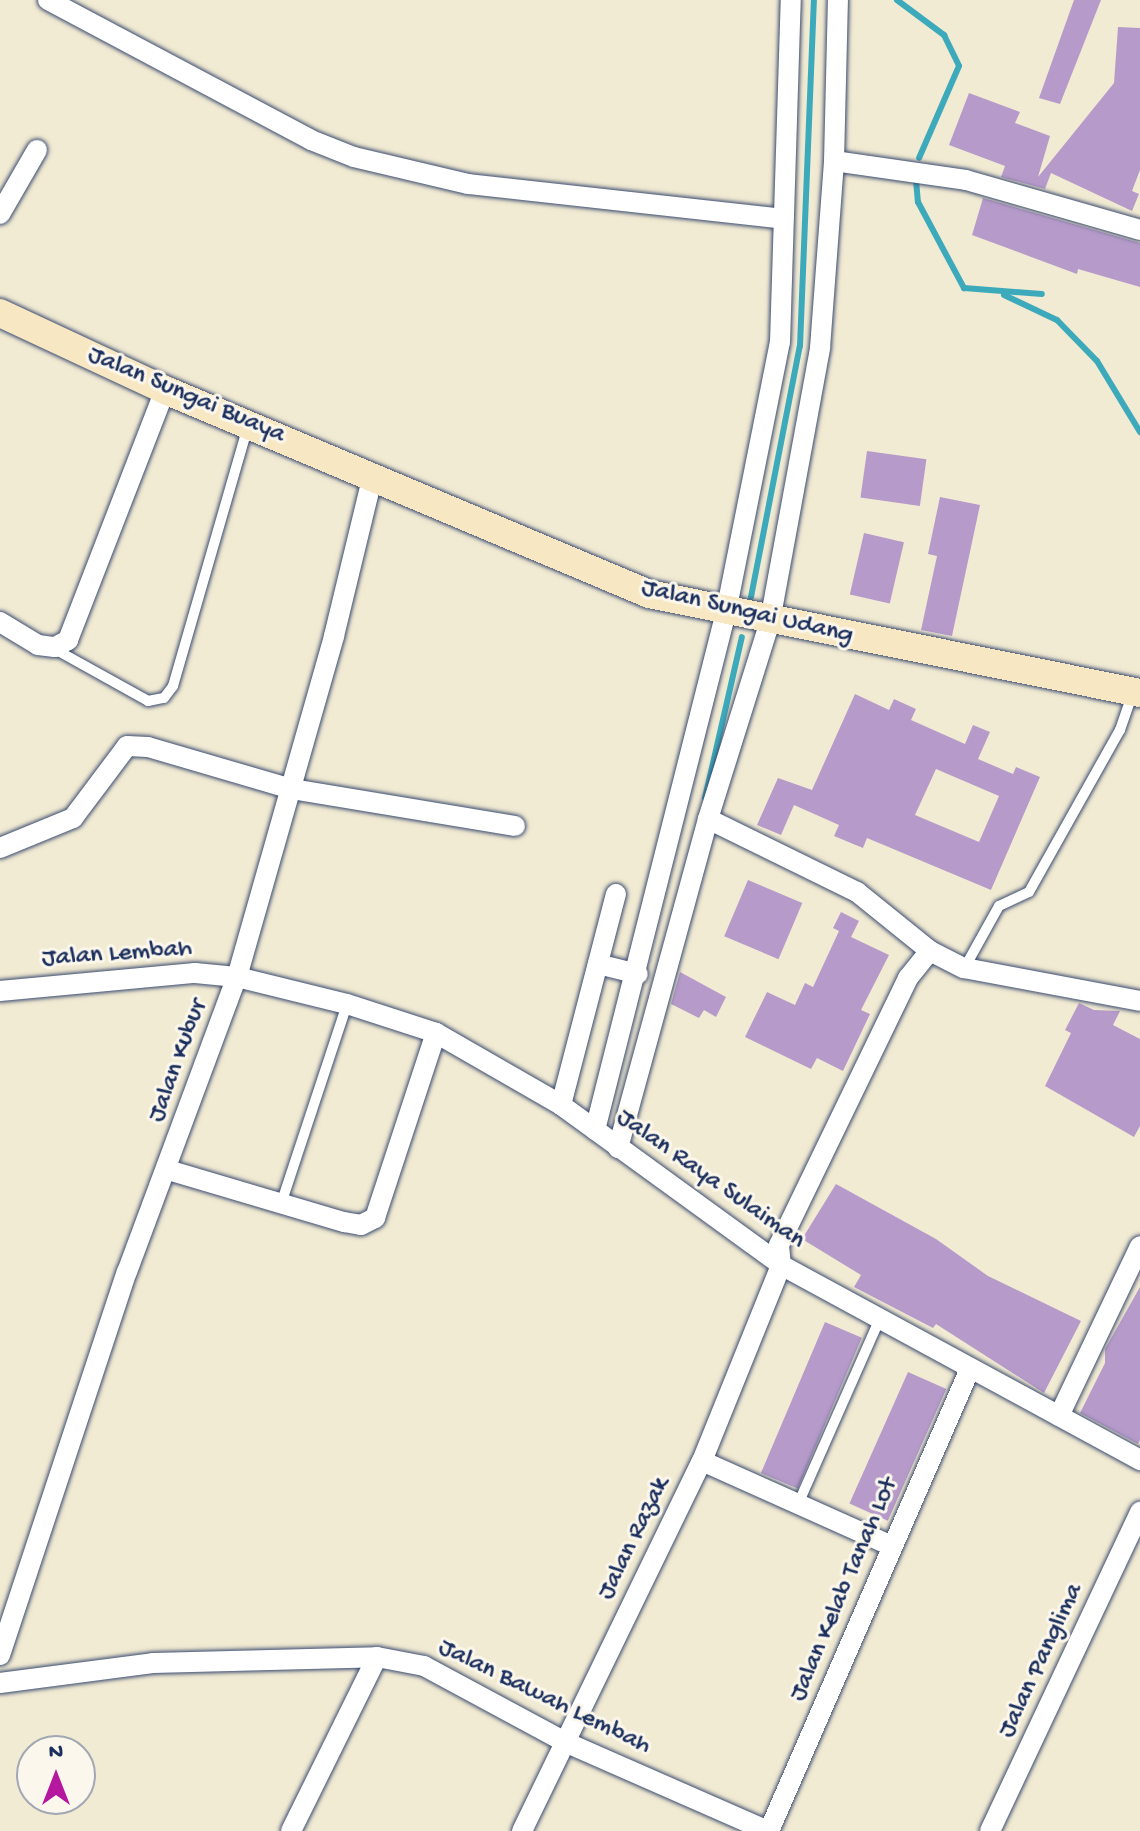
<!DOCTYPE html>
<style>
body{margin:0}
#map{position:relative;width:1140px;height:1831px;overflow:hidden;background:#f2ebd3;font-family:"Gochi Hand",sans-serif}
div>[style]{position:absolute}
.stream>*{height:6px;margin:-3px;padding:0 3px;transform-origin:3px;border-radius:3px;background:#3daabc}
.building>*{inset:0;background:#b69bca;transform-origin:0 0}
.roads{filter:drop-shadow(0 0 2px #3b4b70) drop-shadow(0 0 2px #3b4b70)}
.lane>*{height:10px;margin:-5px;padding:0 5px;transform-origin:5px;border-radius:5px;background:#fff}
.street>*{height:20px;margin:-10px;padding:0 10px;transform-origin:10px;border-radius:10px;background:#fff}
.secondary>*{height:28px;margin:-14px;padding:0 14px;transform-origin:14px;border-radius:14px;background:#f7e8c3}
span{translate:-50% -50%;white-space:nowrap;text-align:center;line-height:1.15;-webkit-text-stroke:6px #fbf7ec;paint-order:stroke}
.street-label{font-size:26px;color:#1b2f5e}
.north{position:absolute;left:16px;top:1735px;width:80px;height:80px;box-sizing:border-box;background:#fbf7ec;border:2px solid #a1a7b3;border-radius:50%;rotate:0deg;font-size:22px;font-weight:700;line-height:32px;text-align:center;color:#1b2f5e}
.north::after{content:'';display:block;margin:auto;width:28px;height:36px;background:#b5179e;clip-path:polygon(50% 0,100% 100%,50% 72%,0 100%)}
</style>
<div id="map">
<div class="stream">
<div style="left:897px;top:0;width:59px;rotate:36.7deg"></div>
<div style="left:944px;top:35px;width:34px;rotate:64deg"></div>
<div style="left:959px;top:66px;width:100px;rotate:113.5deg"></div>
<div style="left:916px;top:180px;width:22px;rotate:85deg"></div>
<div style="left:918px;top:202px;width:98px;rotate:61.9deg"></div>
<div style="left:964px;top:288px;width:78px;rotate:4.4deg"></div>
<div style="left:1004px;top:295px;width:59px;rotate:25.3deg"></div>
<div style="left:1057px;top:320px;width:57px;rotate:45.7deg"></div>
<div style="left:1097px;top:361px;width:83px;rotate:58.8deg"></div>
<div style="left:751px;top:597px;width:256px;rotate:-79deg"></div>
<div style="left:800px;top:346px;width:346px;rotate:-87.7deg"></div>
<div style="left:705px;top:798px;width:165px;rotate:-77.1deg"></div>
</div>
<div class="building">
<div style="clip-path:polygon(1074px 0,1101px 0,1060px 104px,1039px 98px)"></div>
<div style="clip-path:polygon(1118px 27px,1140px 28px,1140px 170px,1132px 191px,1139px 194px,1132px 211px,1051px 173px,1045px 189px,1001px 177px,1005px 166px,949px 145px,969px 93px,1020px 112px,1015px 123px,1050px 136px,1038px 177px,1114px 83px)"></div>
<div style="clip-path:polygon(983px 198px,1140px 243px,1140px 287px,1078px 269px,1077px 274px,972px 235px)"></div>
<div style="left:867px;top:451px;width:60px;height:47px;rotate:8deg"></div>
<div style="clip-path:polygon(940px 497px,980px 505px,952px 636px,921px 630px,937px 556px,928px 554px)"></div>
<div style="left:864px;top:533px;width:41px;height:63px;rotate:13deg"></div>
<div style="clip-path:polygon(evenodd,855px 694px,889px 710px,894px 699px,916px 709px,911px 720px,965px 744px,973px 725px,990px 732px,978px 759px,1013px 774px,1016px 767px,1040px 777px,991px 890px,867px 838px,863px 848px,834px 836px,839px 825px,794px 805px,781px 835px,757px 825px,778px 778px,812px 790px,855px 694px,936px 769px,999px 796px,979px 842px,915px 815px,936px 769px)"></div>
<div style="left:748px;top:880px;width:59px;height:61px;rotate:23deg"></div>
<div style="clip-path:polygon(841px 912px,859px 921px,851px 937px,889px 955px,861px 1010px,870px 1014px,843px 1071px,817px 1058px,811px 1069px,745px 1037px,767px 992px,795px 1005px,805px 983px,813px 987px,839px 931px,843px 933px,833px 928px)"></div>
<div style="clip-path:polygon(680px 972px,726px 997px,716px 1017px,704px 1010px,699px 1018px,671px 1004px)"></div>
<div style="clip-path:polygon(1079px 1003px,1094px 1010px,1120px 1011px,1113px 1025px,1140px 1039px,1140px 1126px,1134px 1137px,1045px 1086px,1071px 1033px,1065px 1030px)"></div>
<div style="clip-path:polygon(836px 1184px,936px 1239px,988px 1276px,1081px 1321px,1044px 1393px,936px 1324px,933px 1328px,854px 1287px,861px 1275px,802px 1239px)"></div>
<div style="clip-path:polygon(1140px 1287px,1140px 1440px,1138px 1444px,1080px 1413px,1105px 1363px,1105px 1349px)"></div>
<div style="left:825px;top:1322px;width:40px;height:164px;rotate:23deg"></div>
<div style="left:908px;top:1372px;width:42px;height:144px;rotate:24deg"></div>
</div>
<div class="roads">
<div class="lane">
<div style="left:51px;top:647px;width:111px;rotate:29.1deg"></div>
<div style="left:148px;top:701px;width:16px;rotate:-11deg"></div>
<div style="left:164px;top:698px;width:15px;rotate:-53deg"></div>
<div style="left:173px;top:686px;width:271px;rotate:-73.9deg"></div>
<div style="left:965px;top:967px;width:70px;rotate:-60.9deg"></div>
<div style="left:999px;top:906px;width:33px;rotate:-25deg"></div>
<div style="left:1029px;top:892px;width:186px;rotate:-60.7deg"></div>
<div style="left:1120px;top:730px;width:39px;rotate:-71deg"></div>
<div style="left:281px;top:1204px;width:211px;rotate:-71.7deg"></div>
<div style="left:799px;top:1502px;width:201px;rotate:-66.2deg"></div>
</div>
<div class="street">
<div style="left:48px;top:0;width:298px;rotate:28deg"></div>
<div style="left:311px;top:140px;width:46px;rotate:21.6deg"></div>
<div style="left:354px;top:157px;width:117px;rotate:13.3deg"></div>
<div style="left:468px;top:184px;width:317px;rotate:6.3deg"></div>
<div style="left:834px;top:161px;width:133px;rotate:8.2deg"></div>
<div style="left:966px;top:180px;width:181px;rotate:16deg"></div>
<div style="left:0;top:214px;width:74px;rotate:-60deg"></div>
<div style="left:0;top:622px;width:44px;rotate:31.2deg"></div>
<div style="left:38px;top:645px;width:17px;rotate:7deg"></div>
<div style="left:55px;top:647px;width:15px;rotate:-28deg"></div>
<div style="left:68px;top:640px;width:268px;rotate:-68.8deg"></div>
<div style="left:708px;top:819px;width:166px;rotate:26.1deg"></div>
<div style="left:857px;top:892px;width:94px;rotate:38.9deg"></div>
<div style="left:930px;top:951px;width:38px;rotate:27deg"></div>
<div style="left:964px;top:968px;width:179px;rotate:10.6deg"></div>
<div style="left:0;top:848px;width:79px;rotate:-22.3deg"></div>
<div style="left:73px;top:818px;width:90px;rotate:-53.1deg"></div>
<div style="left:127px;top:746px;width:21px;rotate:3deg"></div>
<div style="left:148px;top:747px;width:150px;rotate:16.3deg"></div>
<div style="left:292px;top:789px;width:226px;rotate:9.4deg"></div>
<div style="left:598px;top:964px;width:41px;rotate:14deg"></div>
<div style="left:0;top:991px;width:196px;rotate:-5.3deg"></div>
<div style="left:195px;top:973px;width:42px;rotate:5.4deg"></div>
<div style="left:237px;top:977px;width:113px;rotate:13.8deg"></div>
<div style="left:347px;top:1004px;width:94px;rotate:18deg"></div>
<div style="left:436px;top:1033px;width:144px;rotate:29.9deg"></div>
<div style="left:561px;top:1105px;width:272px;rotate:36deg"></div>
<div style="left:781px;top:1265px;width:409px;rotate:28.5deg"></div>
<div style="left:561px;top:1105px;width:218px;rotate:-75.4deg"></div>
<div style="left:595px;top:1130px;width:534px;rotate:-75.81deg"></div>
<div style="left:726px;top:612px;width:275px;rotate:-78.7deg"></div>
<div style="left:780px;top:342px;width:342px;rotate:-88.2deg"></div>
<div style="left:618px;top:1148px;width:341px;rotate:-74.7deg"></div>
<div style="left:708px;top:819px;width:207px;rotate:-72.6deg"></div>
<div style="left:770px;top:621px;width:278px;rotate:-79.6deg"></div>
<div style="left:820px;top:348px;width:188px;rotate:-85.7deg"></div>
<div style="left:834px;top:161px;width:161px;rotate:-88.6deg"></div>
<div style="left:168px;top:1170px;width:184px;rotate:16.5deg"></div>
<div style="left:344px;top:1222px;width:17px;rotate:10deg"></div>
<div style="left:361px;top:1225px;width:16px;rotate:-27deg"></div>
<div style="left:375px;top:1218px;width:195px;rotate:-71.8deg"></div>
<div style="left:1059px;top:1416px;width:188px;rotate:-64.5deg"></div>
<div style="left:702px;top:1461px;width:208px;rotate:24.1deg"></div>
<div style="left:0;top:1655px;width:404px;rotate:-71.7deg"></div>
<div style="left:127px;top:1272px;width:315px;rotate:-69.6deg"></div>
<div style="left:237px;top:977px;width:355px;rotate:-74.1deg"></div>
<div style="left:334px;top:636px;width:166px;rotate:-76.4deg"></div>
<div style="left:0;top:1683px;width:154px;rotate:-7.4deg"></div>
<div style="left:153px;top:1663px;width:224px;rotate:-1.5deg"></div>
<div style="left:377px;top:1657px;width:48px;rotate:10.8deg"></div>
<div style="left:424px;top:1666px;width:160px;rotate:28.3deg"></div>
<div style="left:565px;top:1742px;width:222px;rotate:23.7deg"></div>
<div style="left:291px;top:1831px;width:194px;rotate:-63.7deg"></div>
<div style="left:522px;top:1831px;width:411px;rotate:-64.1deg"></div>
<div style="left:702px;top:1461px;width:211px;rotate:-68deg"></div>
<div style="left:781px;top:1265px;width:20px;rotate:-96deg"></div>
<div style="left:779px;top:1245px;width:297px;rotate:-64.2deg"></div>
<div style="left:908px;top:978px;width:35px;rotate:-51deg"></div>
<div style="left:769px;top:1831px;width:502px;rotate:-66.5deg"></div>
<div style="left:990px;top:1831px;width:353px;rotate:-64.8deg"></div>
</div>
<div class="secondary">
<div style="left:0;top:313px;width:182px;rotate:25deg"></div>
<div style="left:165px;top:390px;width:525px;rotate:22.85deg"></div>
<div style="left:649px;top:594px;width:501px;rotate:11.4deg"></div>
</div>
</div>
<div class="street-label">
<span style="left:186px;top:396px;rotate:23deg">Jalan Sungai Buaya</span>
<span style="left:747px;top:613px;rotate:13deg">Jalan Sungai Udang</span>
<span style="left:117px;top:955px;rotate:-4deg">Jalan Lembah</span>
<span style="left:179px;top:1061px;rotate:-70deg">Jalan Kubur</span>
<span style="left:710px;top:1180px;rotate:35deg">Jalan Raya Sulaiman</span>
<span style="left:635px;top:1539px;rotate:-64deg">Jalan Razak</span>
<span style="left:845px;top:1590px;rotate:-67deg">Jalan Kelab Tanah Lot</span>
<span style="left:1042px;top:1661px;rotate:-65deg">Jalan Panglima</span>
<span style="left:544px;top:1698px;rotate:26deg">Jalan Bawah Lembah</span>
</div>
<div class="north">N</div>
</div>
